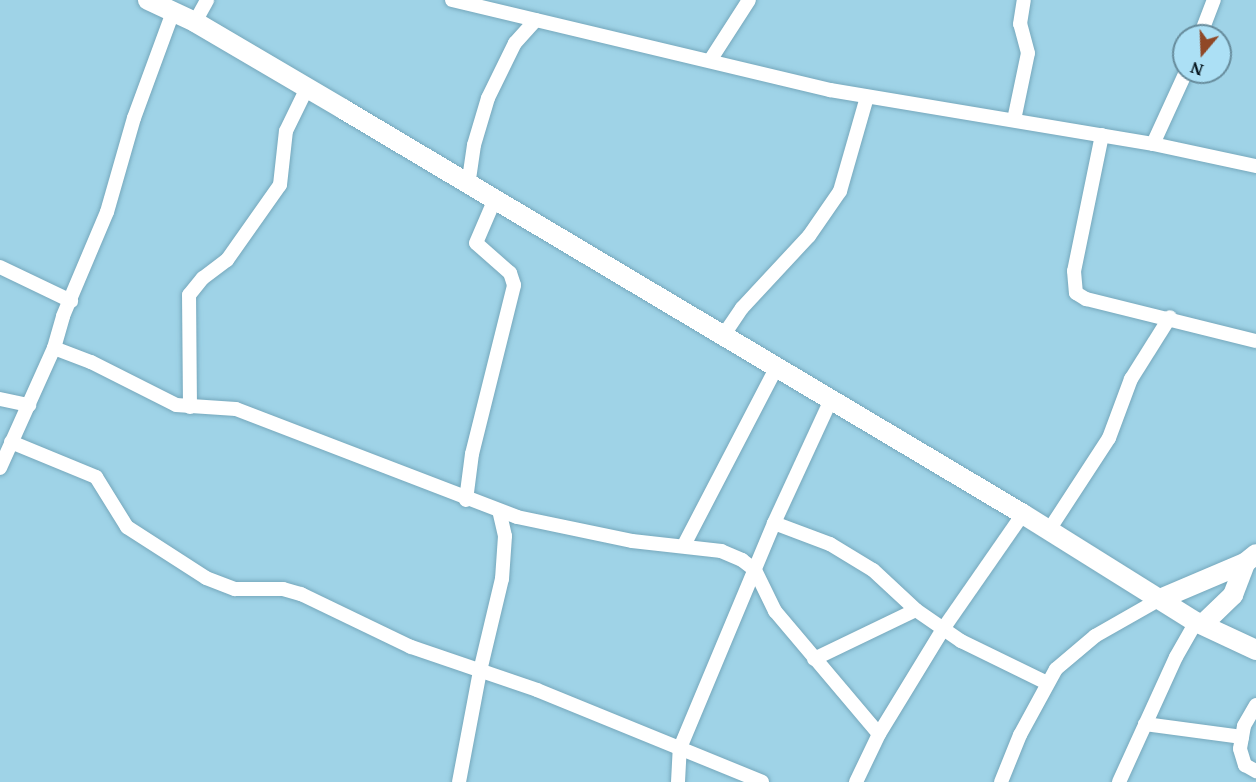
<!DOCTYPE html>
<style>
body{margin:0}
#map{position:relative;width:1256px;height:782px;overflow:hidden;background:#9fd3e7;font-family:"PT Serif",serif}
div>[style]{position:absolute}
.roads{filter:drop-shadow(0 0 2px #76a8bc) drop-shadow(0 0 2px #76a8bc)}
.street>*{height:14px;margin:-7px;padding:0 7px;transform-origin:7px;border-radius:7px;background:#fff}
.secondary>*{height:20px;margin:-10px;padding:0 10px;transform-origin:10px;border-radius:10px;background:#fff}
span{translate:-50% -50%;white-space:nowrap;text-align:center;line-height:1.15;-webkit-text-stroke:4.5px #ace0f5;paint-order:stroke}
.north{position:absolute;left:1172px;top:24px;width:60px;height:60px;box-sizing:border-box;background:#ace0f5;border:2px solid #678c9c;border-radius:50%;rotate:199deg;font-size:16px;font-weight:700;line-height:24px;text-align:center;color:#000f16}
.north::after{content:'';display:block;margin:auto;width:21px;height:27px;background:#904827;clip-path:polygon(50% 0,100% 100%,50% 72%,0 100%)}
</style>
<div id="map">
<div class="roads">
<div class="street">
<div style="left:452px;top:0;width:389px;rotate:13.4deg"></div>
<div style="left:830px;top:90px;width:327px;rotate:9.5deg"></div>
<div style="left:1153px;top:144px;width:105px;rotate:12.1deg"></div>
<div style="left:195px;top:22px;width:25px;rotate:-61deg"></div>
<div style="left:1200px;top:36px;width:39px;rotate:-69deg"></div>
<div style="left:711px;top:59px;width:70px;rotate:-57.2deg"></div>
<div style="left:1014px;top:120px;width:68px;rotate:-78.2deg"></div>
<div style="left:1028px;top:53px;width:30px;rotate:-105deg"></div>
<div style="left:1020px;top:24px;width:24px;rotate:-81deg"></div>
<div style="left:1102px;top:135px;width:139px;rotate:101.6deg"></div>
<div style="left:1074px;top:271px;width:22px;rotate:85deg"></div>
<div style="left:1076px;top:293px;width:12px;rotate:31deg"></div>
<div style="left:1086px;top:299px;width:175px;rotate:13.9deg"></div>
<div style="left:1153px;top:144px;width:79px;rotate:-65.4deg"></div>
<div style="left:468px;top:186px;width:41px;rotate:-81.7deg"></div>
<div style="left:474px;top:145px;width:49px;rotate:-73.4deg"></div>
<div style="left:488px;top:98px;width:61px;rotate:-63.9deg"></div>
<div style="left:515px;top:43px;width:31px;rotate:-48deg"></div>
<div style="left:0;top:267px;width:79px;rotate:25.6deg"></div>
<div style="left:723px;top:336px;width:34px;rotate:-56deg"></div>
<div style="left:742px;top:308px;width:98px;rotate:-47.1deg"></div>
<div style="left:809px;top:236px;width:55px;rotate:-55.4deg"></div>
<div style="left:840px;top:191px;width:98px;rotate:-74deg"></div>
<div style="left:54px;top:348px;width:40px;rotate:21deg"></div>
<div style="left:91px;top:362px;width:95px;rotate:26.8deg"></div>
<div style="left:176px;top:405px;width:60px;rotate:3.8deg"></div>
<div style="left:236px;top:409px;width:301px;rotate:21deg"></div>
<div style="left:517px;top:517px;width:117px;rotate:11.8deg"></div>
<div style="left:632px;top:541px;width:90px;rotate:6.4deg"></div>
<div style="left:721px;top:551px;width:23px;rotate:23deg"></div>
<div style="left:742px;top:560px;width:16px;rotate:38deg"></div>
<div style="left:755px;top:570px;width:46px;rotate:64deg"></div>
<div style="left:775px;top:611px;width:161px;rotate:49.8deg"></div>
<div style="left:0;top:399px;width:30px;rotate:12deg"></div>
<div style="left:190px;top:407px;width:112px;rotate:-90.5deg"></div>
<div style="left:189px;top:295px;width:22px;rotate:-51deg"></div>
<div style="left:203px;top:278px;width:30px;rotate:-37deg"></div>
<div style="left:227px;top:260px;width:92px;rotate:-54.8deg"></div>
<div style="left:280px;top:185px;width:54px;rotate:-83.7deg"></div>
<div style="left:286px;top:131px;width:48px;rotate:-64deg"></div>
<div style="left:11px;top:442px;width:92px;rotate:22.4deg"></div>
<div style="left:96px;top:477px;width:59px;rotate:58.2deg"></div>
<div style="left:127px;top:527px;width:94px;rotate:32.8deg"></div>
<div style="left:206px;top:578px;width:31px;rotate:21deg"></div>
<div style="left:235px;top:589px;width:48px"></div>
<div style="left:283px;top:589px;width:19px;rotate:16deg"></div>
<div style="left:301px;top:594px;width:122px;rotate:25.7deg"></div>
<div style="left:411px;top:647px;width:133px;rotate:18.8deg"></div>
<div style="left:537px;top:690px;width:243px;rotate:22.2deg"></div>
<div style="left:0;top:468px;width:132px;rotate:-65.8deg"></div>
<div style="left:54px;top:348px;width:33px;rotate:-74deg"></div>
<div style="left:63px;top:316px;width:113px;rotate:-67.1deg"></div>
<div style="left:107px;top:212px;width:98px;rotate:-74deg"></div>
<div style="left:134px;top:118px;width:113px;rotate:-69.8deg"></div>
<div style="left:466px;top:500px;width:46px;rotate:-82.6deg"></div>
<div style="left:472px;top:454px;width:174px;rotate:-76deg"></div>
<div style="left:514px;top:285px;width:13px;rotate:-108deg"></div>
<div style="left:510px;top:273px;width:45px;rotate:-138.6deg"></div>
<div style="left:476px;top:243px;width:46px;rotate:-66.8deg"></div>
<div style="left:774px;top:523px;width:60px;rotate:20.6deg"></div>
<div style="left:830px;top:544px;width:50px;rotate:31.2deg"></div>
<div style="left:873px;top:570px;width:59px;rotate:42.9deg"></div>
<div style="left:916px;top:610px;width:55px;rotate:34.6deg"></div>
<div style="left:961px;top:641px;width:96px;rotate:26deg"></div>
<div style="left:1049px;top:530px;width:110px;rotate:-56.9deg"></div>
<div style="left:1109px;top:438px;width:63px;rotate:-69.6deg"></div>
<div style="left:1131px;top:379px;width:73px;rotate:-57.8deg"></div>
<div style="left:684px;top:545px;width:199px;rotate:-62.5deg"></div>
<div style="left:814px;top:659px;width:113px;rotate:-25.7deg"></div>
<div style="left:1256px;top:705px;width:24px;rotate:120deg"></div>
<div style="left:1244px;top:726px;width:23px;rotate:100deg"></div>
<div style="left:1240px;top:749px;width:17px;rotate:73deg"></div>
<div style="left:1245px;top:765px;width:13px;rotate:29deg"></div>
<div style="left:1145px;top:724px;width:98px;rotate:7.6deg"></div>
<div style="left:459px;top:782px;width:113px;rotate:-79.3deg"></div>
<div style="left:480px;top:671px;width:95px;rotate:-76.6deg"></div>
<div style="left:502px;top:579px;width:43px;rotate:-86deg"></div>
<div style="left:505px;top:536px;width:26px;rotate:-103deg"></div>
<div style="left:678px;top:782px;width:34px;rotate:-87deg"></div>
<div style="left:680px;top:748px;width:244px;rotate:-67.3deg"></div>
<div style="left:774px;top:523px;width:133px;rotate:-65.2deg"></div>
<div style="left:856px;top:782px;width:53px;rotate:-64.4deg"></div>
<div style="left:879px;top:734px;width:123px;rotate:-58.6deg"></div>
<div style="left:943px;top:629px;width:140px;rotate:-55.2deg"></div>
<div style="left:1001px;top:782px;width:51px;rotate:-68deg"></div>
<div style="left:1020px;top:735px;width:75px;rotate:-61.4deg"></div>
<div style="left:1056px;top:669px;width:51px;rotate:-40.2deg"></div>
<div style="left:1095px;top:636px;width:75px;rotate:-29.6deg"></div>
<div style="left:1119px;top:782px;width:137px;rotate:-65.5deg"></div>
<div style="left:1176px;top:657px;width:40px;rotate:-60.3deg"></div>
</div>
<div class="secondary">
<div style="left:148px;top:0;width:52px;rotate:25.1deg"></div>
<div style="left:195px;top:22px;width:172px;rotate:30.4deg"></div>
<div style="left:343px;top:109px;width:791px;rotate:30.78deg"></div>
<div style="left:1023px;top:514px;width:204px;rotate:32deg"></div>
<div style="left:1196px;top:622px;width:66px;rotate:25deg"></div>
<div style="left:1160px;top:599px;width:92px;rotate:-23deg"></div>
<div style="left:1245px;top:563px;width:14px;rotate:-39deg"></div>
<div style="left:1203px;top:624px;width:42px;rotate:-44deg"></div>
<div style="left:1233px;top:595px;width:34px;rotate:-69deg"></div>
</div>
</div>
<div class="north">N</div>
</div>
